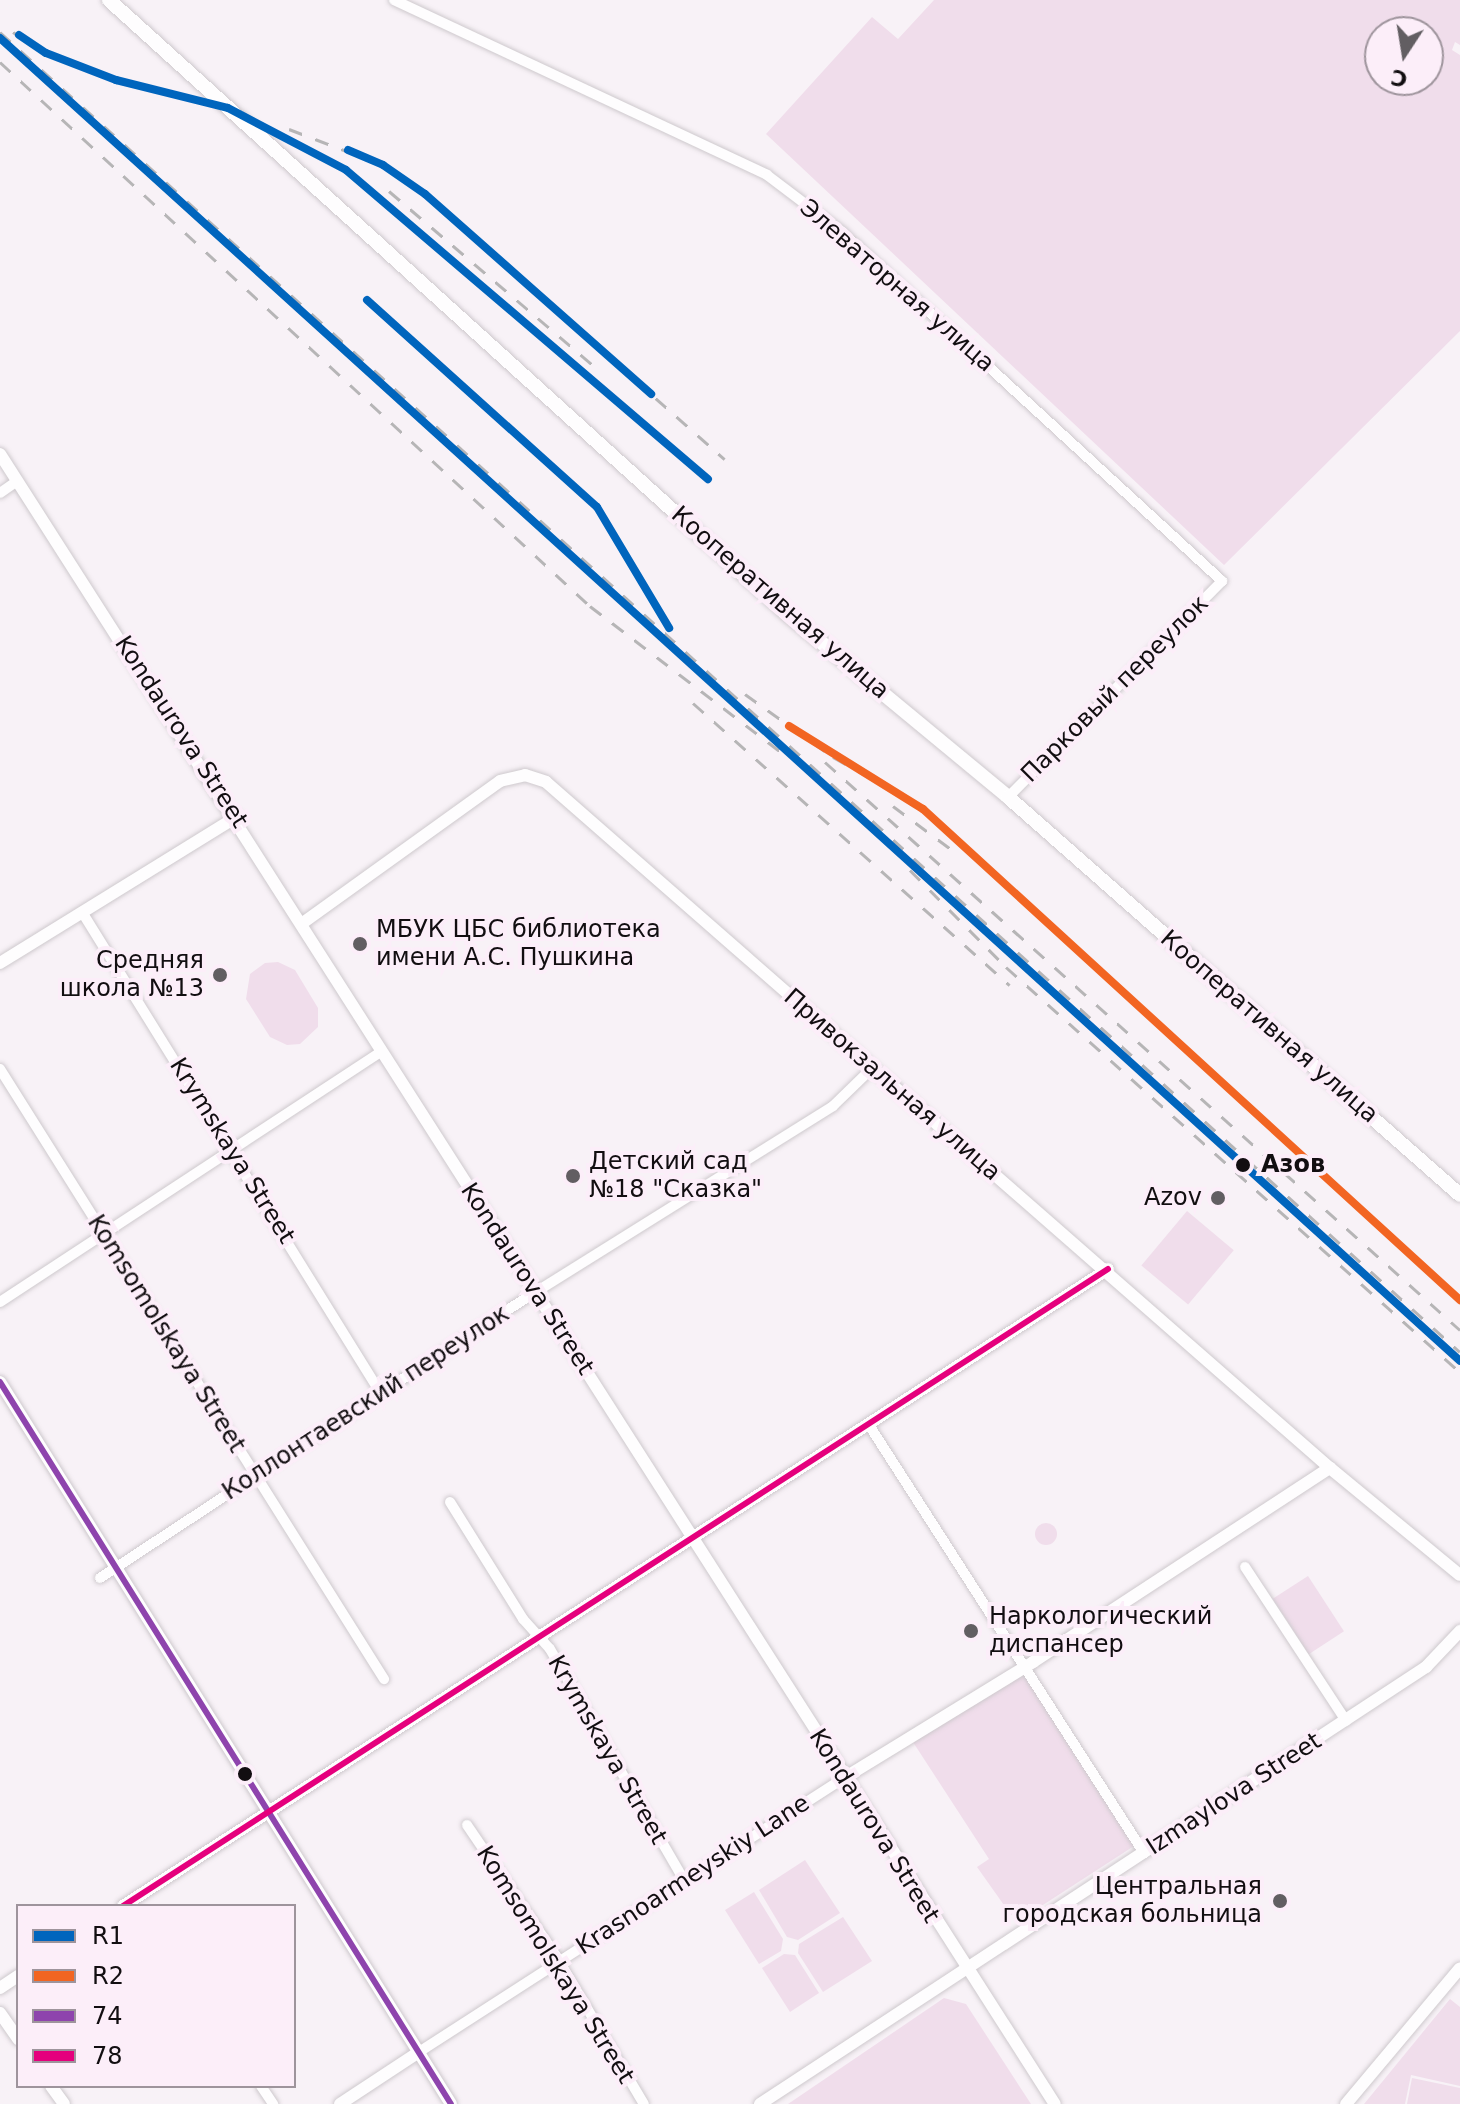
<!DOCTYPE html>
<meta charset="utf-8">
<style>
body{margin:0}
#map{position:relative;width:1460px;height:2104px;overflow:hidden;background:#f8f2f7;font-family:"DejaVu Sans",sans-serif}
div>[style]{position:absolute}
.green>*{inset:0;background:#f0ddeb;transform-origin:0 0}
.round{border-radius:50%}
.roads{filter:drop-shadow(0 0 2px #cec9cd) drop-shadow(0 0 2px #cec9cd)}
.minor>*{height:10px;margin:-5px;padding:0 5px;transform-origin:5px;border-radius:5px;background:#fefdfe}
.tertiary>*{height:12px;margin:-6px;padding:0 6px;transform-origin:6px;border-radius:6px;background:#fefdfe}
.secondary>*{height:14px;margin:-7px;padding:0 7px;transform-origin:7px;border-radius:7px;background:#fefdfe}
.rail>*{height:3px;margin-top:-1.5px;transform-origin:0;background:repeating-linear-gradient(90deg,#b6b5b6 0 14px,transparent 0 28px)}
.bus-1>*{height:6px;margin:-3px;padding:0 3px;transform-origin:3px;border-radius:3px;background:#8e44ad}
.bus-2>*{height:6px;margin:-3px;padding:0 3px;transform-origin:3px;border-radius:3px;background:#e5007d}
.rail-1>*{height:8px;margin:-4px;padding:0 4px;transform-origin:4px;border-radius:4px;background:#0065bd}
.rail-2>*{height:8px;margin:-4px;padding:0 4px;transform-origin:4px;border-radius:4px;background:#f26522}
.dots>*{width:22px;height:22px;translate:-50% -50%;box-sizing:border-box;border:4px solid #fceef9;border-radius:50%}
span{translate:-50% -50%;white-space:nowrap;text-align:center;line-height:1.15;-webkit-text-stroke:8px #fceef9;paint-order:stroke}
.street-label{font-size:24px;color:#120e11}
.poi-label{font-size:24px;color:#120e11}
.left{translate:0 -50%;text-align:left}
.right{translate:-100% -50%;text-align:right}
.stop-label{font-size:24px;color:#120e11;font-weight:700}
.legend{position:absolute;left:16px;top:1904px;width:280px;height:184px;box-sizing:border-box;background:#fceef9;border:2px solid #9e949c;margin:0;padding:10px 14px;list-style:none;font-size:24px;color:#120e11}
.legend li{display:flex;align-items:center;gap:16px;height:40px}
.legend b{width:40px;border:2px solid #9e949c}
.north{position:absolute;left:1364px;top:16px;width:80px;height:80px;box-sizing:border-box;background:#fceef9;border:2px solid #9e949c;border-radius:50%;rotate:192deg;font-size:22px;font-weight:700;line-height:32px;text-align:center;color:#120e11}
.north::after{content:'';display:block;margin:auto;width:28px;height:36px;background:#625e62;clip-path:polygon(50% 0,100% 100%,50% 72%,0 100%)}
</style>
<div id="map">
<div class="green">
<div style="clip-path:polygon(evenodd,934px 0,1460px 0,1460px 45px,1455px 42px,1452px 50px,1460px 55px,1460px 331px,1224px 565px,766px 134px,872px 17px,898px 39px,934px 0,1380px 32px,1428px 32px,1428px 80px,1380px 80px,1380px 32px)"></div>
<div style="clip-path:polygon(278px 962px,295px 970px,318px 1008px,318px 1027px,300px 1044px,287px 1045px,270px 1037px,246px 999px,250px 974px,265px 963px)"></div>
<div style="left:1187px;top:1211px;width:61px;height:71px;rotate:40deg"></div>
<div class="round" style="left:1035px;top:1523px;width:22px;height:22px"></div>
<div style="left:1308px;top:1576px;width:66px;height:42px;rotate:57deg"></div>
<div style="clip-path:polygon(1025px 1668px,1137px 1844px,1026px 1916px,1020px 1908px,1011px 1915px,977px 1867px,989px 1859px,911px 1739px)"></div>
<div style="clip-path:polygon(805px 1860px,840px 1913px,798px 1940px,787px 1937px,759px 1890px)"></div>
<div style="clip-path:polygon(754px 1892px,783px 1939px,781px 1951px,759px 1964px,725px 1910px)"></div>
<div style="clip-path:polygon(843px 1917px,872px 1961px,823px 1992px,798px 1953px,799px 1944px)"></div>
<div style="clip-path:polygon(784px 1954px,795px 1955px,819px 1993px,790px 2012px,762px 1968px)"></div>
<div style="clip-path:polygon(944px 1998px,966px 2004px,1031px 2104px,788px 2104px)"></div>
<div style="clip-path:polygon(1450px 1999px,1460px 2007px,1460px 2086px,1411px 2075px,1405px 2104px,1364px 2104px)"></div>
<div style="clip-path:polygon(1412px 2078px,1460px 2088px,1460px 2104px,1407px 2104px)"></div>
</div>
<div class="roads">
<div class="minor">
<div style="left:394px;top:0;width:412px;rotate:25.1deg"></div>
<div style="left:767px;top:175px;width:94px;rotate:37.2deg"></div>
<div style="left:842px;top:232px;width:516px;rotate:42.57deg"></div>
<div style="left:1222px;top:581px;width:304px;rotate:134.7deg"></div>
<div style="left:0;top:493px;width:21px;rotate:-35deg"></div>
<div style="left:82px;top:912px;width:565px;rotate:58.17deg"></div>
<div style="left:0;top:1069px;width:721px;rotate:57.81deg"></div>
<div style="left:0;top:1302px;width:457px;rotate:-33.3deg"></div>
<div style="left:869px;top:1425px;width:509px;rotate:57.28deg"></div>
<div style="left:450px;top:1502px;width:138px;rotate:58deg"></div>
<div style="left:523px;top:1619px;width:40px;rotate:48deg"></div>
<div style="left:550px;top:1649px;width:267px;rotate:59.9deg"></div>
<div style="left:1245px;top:1567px;width:184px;rotate:56.7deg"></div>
<div style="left:100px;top:1578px;width:510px;rotate:-33.32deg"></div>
<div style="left:526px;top:1298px;width:362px;rotate:-32deg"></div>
<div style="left:833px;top:1106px;width:53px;rotate:-44.2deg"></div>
<div style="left:467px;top:1825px;width:158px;rotate:55.8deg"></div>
<div style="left:556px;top:1956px;width:172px;rotate:59.3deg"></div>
<div style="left:419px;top:2052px;width:506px;rotate:-32.81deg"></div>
<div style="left:261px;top:2086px;width:22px;rotate:56deg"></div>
</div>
<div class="tertiary">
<div style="left:0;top:454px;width:1958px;rotate:57.41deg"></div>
<div style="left:304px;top:922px;width:241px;rotate:-35.7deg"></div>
<div style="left:500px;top:781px;width:26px;rotate:-13deg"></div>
<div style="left:525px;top:775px;width:22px;rotate:18deg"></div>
<div style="left:546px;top:782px;width:1042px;rotate:41.19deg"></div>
<div style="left:1330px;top:1468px;width:168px;rotate:39.5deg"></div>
<div style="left:0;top:963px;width:278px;rotate:-31.7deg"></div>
<div style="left:0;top:1382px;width:851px;rotate:58.01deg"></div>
<div style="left:844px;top:1778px;width:222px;rotate:-31.5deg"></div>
<div style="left:1033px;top:1662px;width:355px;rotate:-33.2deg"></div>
<div style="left:123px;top:1906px;width:1173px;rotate:-32.89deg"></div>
<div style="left:0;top:1988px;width:22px;rotate:-34deg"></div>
<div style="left:0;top:2013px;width:32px;rotate:55deg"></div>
<div style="left:51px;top:2086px;width:22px;rotate:54deg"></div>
<div style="left:340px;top:2104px;width:95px;rotate:-33.4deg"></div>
<div style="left:760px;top:2104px;width:797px;rotate:-33.27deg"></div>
<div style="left:1426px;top:1667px;width:50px;rotate:-46.6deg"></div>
<div style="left:1346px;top:2104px;width:177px;rotate:-50deg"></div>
</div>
<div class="secondary">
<div style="left:109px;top:0;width:915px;rotate:42.16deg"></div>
<div style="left:787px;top:614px;width:287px;rotate:39.6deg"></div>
<div style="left:1008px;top:797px;width:602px;rotate:41.36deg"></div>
</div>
</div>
<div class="rail">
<div style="left:0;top:32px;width:1968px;rotate:42.12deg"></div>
<div style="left:13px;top:32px;width:39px;rotate:32deg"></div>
<div style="left:46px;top:53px;width:75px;rotate:21.1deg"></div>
<div style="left:116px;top:80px;width:115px;rotate:14deg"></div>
<div style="left:228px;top:108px;width:133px;rotate:27.7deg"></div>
<div style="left:346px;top:170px;width:476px;rotate:40.5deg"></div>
<div style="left:0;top:62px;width:803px;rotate:42.68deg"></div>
<div style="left:590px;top:606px;width:242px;rotate:37.4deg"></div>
<div style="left:289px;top:129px;width:101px;rotate:21deg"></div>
<div style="left:383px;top:165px;width:51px;rotate:34.6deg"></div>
<div style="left:425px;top:194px;width:400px;rotate:41.5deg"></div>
<div style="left:389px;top:191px;width:272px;rotate:40.5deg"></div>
<div style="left:367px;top:300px;width:309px;rotate:42deg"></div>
<div style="left:597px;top:507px;width:141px;rotate:59.2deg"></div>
<div style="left:745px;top:694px;width:108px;rotate:35.6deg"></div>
<div style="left:833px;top:757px;width:96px;rotate:29.2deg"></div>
<div style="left:917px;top:804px;width:735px;rotate:42.41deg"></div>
<div style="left:693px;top:703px;width:424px;rotate:41.7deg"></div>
<div style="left:825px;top:762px;width:852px;rotate:41.81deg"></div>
<div style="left:893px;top:806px;width:72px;rotate:36.6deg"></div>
<div style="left:910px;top:870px;width:136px;rotate:45.3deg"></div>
<div style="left:1006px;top:967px;width:608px;rotate:41.74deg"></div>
</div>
<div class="bus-1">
<div style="left:0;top:1382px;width:851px;rotate:58.01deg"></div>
</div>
<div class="bus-2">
<div style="left:123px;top:1906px;width:1173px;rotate:-32.89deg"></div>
</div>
<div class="rail-1">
<div style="left:19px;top:35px;width:32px;rotate:34deg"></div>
<div style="left:46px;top:53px;width:75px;rotate:21.1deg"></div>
<div style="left:116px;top:80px;width:115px;rotate:14deg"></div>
<div style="left:228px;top:108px;width:133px;rotate:27.7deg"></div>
<div style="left:346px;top:170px;width:476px;rotate:40.5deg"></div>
<div style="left:0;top:38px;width:1970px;rotate:42.18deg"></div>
<div style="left:348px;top:150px;width:38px;rotate:23deg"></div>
<div style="left:383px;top:165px;width:51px;rotate:34.6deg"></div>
<div style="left:425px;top:194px;width:302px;rotate:41.5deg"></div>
<div style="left:367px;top:300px;width:309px;rotate:42deg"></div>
<div style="left:597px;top:507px;width:141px;rotate:59.2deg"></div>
</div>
<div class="rail-2">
<div style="left:789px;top:726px;width:158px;rotate:31.8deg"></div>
<div style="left:923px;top:809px;width:728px;rotate:42.44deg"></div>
</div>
<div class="dots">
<div style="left:360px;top:944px;background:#625e62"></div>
<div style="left:220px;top:975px;background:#625e62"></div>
<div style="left:1243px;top:1165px;background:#120e11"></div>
<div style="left:573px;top:1176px;background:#625e62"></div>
<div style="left:1218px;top:1198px;background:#625e62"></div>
<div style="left:971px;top:1631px;background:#625e62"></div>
<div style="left:245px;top:1774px;background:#120e11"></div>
<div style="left:1280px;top:1901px;background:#625e62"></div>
</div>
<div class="street-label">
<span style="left:897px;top:286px;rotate:41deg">Элеваторная улица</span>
<span style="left:780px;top:603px;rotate:41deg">Кооперативная улица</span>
<span style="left:1115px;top:689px;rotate:-45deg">Парковый переулок</span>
<span style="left:181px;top:732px;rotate:57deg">Kondaurova Street</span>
<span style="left:1269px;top:1027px;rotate:41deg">Кооперативная улица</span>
<span style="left:892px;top:1085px;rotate:41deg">Привокзальная улица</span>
<span style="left:232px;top:1151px;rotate:58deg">Krymskaya Street</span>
<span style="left:527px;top:1279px;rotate:57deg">Kondaurova Street</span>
<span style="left:166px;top:1334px;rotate:58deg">Komsomolskaya Street</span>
<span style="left:366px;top:1403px;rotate:-33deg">Коллонтаевский переулок</span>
<span style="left:607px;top:1750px;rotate:60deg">Krymskaya Street</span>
<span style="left:1234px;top:1794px;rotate:-33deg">Izmaylova Street</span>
<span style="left:874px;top:1826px;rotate:58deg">Kondaurova Street</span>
<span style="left:693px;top:1875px;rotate:-33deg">Krasnoarmeyskiy Lane</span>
<span style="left:555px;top:1965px;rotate:58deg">Komsomolskaya Street</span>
</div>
<div class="poi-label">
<span class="left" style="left:376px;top:944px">МБУК ЦБС библиотека<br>имени А.С. Пушкина</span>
<span class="right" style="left:204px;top:975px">Средняя<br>школа №13</span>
<span class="left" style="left:589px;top:1176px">Детский сад<br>№18 "Сказка"</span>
<span class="right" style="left:1202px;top:1198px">Azov</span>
<span class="left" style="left:989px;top:1631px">Наркологический<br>диспансер</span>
<span class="right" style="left:1262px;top:1901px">Центральная<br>городская больница</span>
</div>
<div class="stop-label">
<span class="left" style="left:1261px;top:1165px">Азов</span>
</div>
<ul class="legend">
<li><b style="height:10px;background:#0065bd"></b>R1</li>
<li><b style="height:10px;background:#f26522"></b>R2</li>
<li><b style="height:10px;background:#8e44ad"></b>74</li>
<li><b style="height:10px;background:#e5007d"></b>78</li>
</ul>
<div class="north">С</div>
</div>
